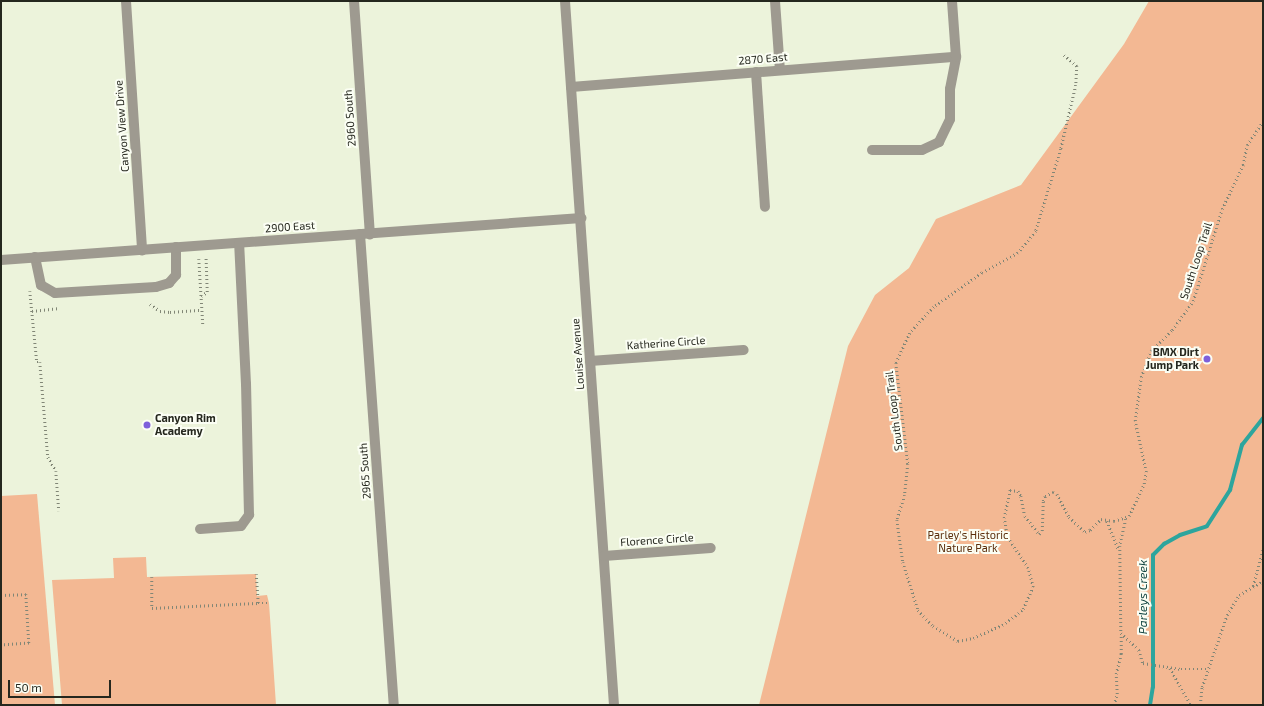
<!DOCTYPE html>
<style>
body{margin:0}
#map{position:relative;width:1264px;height:706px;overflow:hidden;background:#ecf3db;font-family:"Exo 2",sans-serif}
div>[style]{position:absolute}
.green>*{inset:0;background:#f3b893}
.stream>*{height:4px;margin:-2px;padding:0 2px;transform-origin:2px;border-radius:2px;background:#2da59d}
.path>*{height:2.5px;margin-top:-1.25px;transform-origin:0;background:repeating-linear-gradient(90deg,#818676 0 1px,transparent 0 4px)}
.minor>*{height:10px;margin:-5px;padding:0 5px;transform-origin:5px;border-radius:5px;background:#9e9a90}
.dots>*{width:11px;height:11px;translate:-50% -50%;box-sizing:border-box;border:2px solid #fbfef4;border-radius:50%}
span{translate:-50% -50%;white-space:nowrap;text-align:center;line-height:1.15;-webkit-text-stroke:4px #fbfef4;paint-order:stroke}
.street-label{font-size:11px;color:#25271e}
.poi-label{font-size:11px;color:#25271e;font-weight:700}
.right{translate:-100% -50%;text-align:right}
.left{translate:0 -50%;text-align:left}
.park-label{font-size:11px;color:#5b2e0c}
.water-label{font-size:12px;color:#134642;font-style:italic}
.frame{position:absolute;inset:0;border:2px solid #25271e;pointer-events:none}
.scale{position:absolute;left:8px;top:680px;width:103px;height:18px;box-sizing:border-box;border:2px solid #25271e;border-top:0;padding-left:5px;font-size:12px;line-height:14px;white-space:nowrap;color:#25271e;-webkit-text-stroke:3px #fbfef4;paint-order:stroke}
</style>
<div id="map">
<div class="green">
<div style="clip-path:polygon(1149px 1px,1263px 1px,1263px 705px,759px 705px,848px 346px,875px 295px,909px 268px,936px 219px,1021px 185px,1124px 44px)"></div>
<div style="clip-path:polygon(37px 494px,55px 705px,1px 705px,1px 496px)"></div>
<div style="clip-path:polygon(146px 557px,147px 577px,256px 574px,257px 596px,267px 595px,269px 603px,276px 705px,62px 705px,52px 580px,114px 578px,113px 558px)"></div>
</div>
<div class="stream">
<div style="left:1150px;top:705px;width:18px;rotate:-81deg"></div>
<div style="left:1153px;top:687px;width:132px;rotate:-90deg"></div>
<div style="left:1153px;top:555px;width:16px;rotate:-45deg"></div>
<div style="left:1164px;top:544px;width:18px;rotate:-29deg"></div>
<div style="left:1180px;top:535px;width:28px;rotate:-18deg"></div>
<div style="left:1207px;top:526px;width:43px;rotate:-57.4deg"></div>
<div style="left:1230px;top:490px;width:47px;rotate:-75.1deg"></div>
<div style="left:1242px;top:445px;width:34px;rotate:-52deg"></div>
</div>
<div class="path">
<div style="left:1064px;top:55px;width:17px;rotate:40deg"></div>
<div style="left:1077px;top:66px;width:19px;rotate:93deg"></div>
<div style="left:1076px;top:85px;width:66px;rotate:103.2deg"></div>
<div style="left:1061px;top:149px;width:86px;rotate:107deg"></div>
<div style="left:1036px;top:231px;width:28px;rotate:129deg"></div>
<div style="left:1018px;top:253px;width:41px;rotate:150.9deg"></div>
<div style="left:982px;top:273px;width:59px;rotate:144.7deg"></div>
<div style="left:934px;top:307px;width:35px;rotate:133deg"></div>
<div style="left:910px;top:333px;width:33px;rotate:115deg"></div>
<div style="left:896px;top:363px;width:102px;rotate:83.2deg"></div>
<div style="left:908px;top:464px;width:31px;rotate:96deg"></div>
<div style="left:905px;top:495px;width:26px;rotate:108deg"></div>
<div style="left:897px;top:520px;width:42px;rotate:81.9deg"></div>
<div style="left:903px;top:562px;width:50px;rotate:72.6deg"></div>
<div style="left:918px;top:610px;width:22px;rotate:47deg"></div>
<div style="left:933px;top:626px;width:29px;rotate:31deg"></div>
<div style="left:958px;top:641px;width:15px;rotate:-11deg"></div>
<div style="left:973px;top:638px;width:32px;rotate:-24deg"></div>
<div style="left:1002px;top:625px;width:16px;rotate:-35deg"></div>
<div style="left:1015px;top:616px;width:11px;rotate:-41deg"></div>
<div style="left:1023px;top:609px;width:24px;rotate:-66deg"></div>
<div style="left:1033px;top:587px;width:20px;rotate:-105deg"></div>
<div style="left:1028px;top:568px;width:36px;rotate:-124deg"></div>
<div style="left:1008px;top:538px;width:8px;rotate:-104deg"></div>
<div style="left:1006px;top:530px;width:12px;rotate:-99deg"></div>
<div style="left:1004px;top:518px;width:29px;rotate:-78deg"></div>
<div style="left:1010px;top:490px;width:8px;rotate:7deg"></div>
<div style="left:1018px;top:491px;width:6px;rotate:59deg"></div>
<div style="left:1021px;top:496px;width:20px;rotate:79deg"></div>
<div style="left:1025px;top:516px;width:23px;rotate:52deg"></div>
<div style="left:1039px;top:534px;width:4px;rotate:-45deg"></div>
<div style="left:1042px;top:531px;width:30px;rotate:-88deg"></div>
<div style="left:1043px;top:501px;width:5px;rotate:-68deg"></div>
<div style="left:1045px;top:496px;width:9px;rotate:-27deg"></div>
<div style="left:1053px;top:492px;width:4px;rotate:27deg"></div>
<div style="left:1057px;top:494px;width:26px;rotate:62deg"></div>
<div style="left:1069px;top:517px;width:22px;rotate:43deg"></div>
<div style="left:1085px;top:532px;width:5px;rotate:-22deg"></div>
<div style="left:1090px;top:530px;width:16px;rotate:-45deg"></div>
<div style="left:1101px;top:519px;width:13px;rotate:9deg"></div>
<div style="left:1114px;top:521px;width:16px;rotate:-18deg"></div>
<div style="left:1129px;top:516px;width:35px;rotate:-65deg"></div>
<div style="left:1144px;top:484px;width:12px;rotate:-81deg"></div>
<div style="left:1146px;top:472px;width:52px;rotate:-102.2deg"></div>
<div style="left:1135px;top:421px;width:44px;rotate:-82.2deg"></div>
<div style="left:1141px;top:377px;width:28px;rotate:-69deg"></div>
<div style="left:1151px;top:351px;width:30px;rotate:-45deg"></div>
<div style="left:1172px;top:330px;width:36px;rotate:-54deg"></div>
<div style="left:1193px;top:301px;width:96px;rotate:-72.5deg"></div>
<div style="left:1222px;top:209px;width:49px;rotate:-64.5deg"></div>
<div style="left:1243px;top:165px;width:20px;rotate:-79deg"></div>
<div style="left:1247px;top:145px;width:29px;rotate:-56deg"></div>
<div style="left:199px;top:259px;width:65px;rotate:86.5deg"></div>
<div style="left:30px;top:291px;width:71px;rotate:84.4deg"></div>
<div style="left:37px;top:362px;width:3px"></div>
<div style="left:40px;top:362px;width:95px;rotate:85.2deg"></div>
<div style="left:48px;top:457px;width:16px;rotate:60deg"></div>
<div style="left:56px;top:471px;width:40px;rotate:85.7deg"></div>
<div style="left:201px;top:296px;width:7px;rotate:-34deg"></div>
<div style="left:207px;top:292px;width:34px;rotate:-92deg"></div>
<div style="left:150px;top:304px;width:12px;rotate:35deg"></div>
<div style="left:160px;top:311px;width:10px;rotate:6deg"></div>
<div style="left:170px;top:312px;width:32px;rotate:-4deg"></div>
<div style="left:32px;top:311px;width:28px;rotate:-6deg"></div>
<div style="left:1126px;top:519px;width:28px;rotate:103deg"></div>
<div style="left:1120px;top:546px;width:87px;rotate:89.3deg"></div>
<div style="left:1121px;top:633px;width:25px;rotate:43deg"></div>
<div style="left:1139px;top:650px;width:14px;rotate:73deg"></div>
<div style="left:1143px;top:663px;width:38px;rotate:9deg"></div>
<div style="left:1181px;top:669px;width:27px"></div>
<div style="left:1107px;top:521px;width:31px;rotate:68deg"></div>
<div style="left:152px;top:577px;width:31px;rotate:90deg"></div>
<div style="left:152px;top:608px;width:106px;rotate:-2.7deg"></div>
<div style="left:258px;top:603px;width:29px;rotate:-94deg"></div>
<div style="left:1253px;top:586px;width:39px;rotate:-75deg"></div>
<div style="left:1px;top:595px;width:25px;rotate:-2deg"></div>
<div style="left:26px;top:594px;width:49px;rotate:86.5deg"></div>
<div style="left:29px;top:643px;width:28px;rotate:176deg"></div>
<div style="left:258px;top:603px;width:11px"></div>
<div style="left:1170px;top:668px;width:43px;rotate:60.4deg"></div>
<div style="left:1114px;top:705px;width:11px;rotate:-75deg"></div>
<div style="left:1117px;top:694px;width:20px;rotate:-93deg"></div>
<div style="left:1116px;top:674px;width:21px;rotate:-76deg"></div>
<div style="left:1121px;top:654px;width:19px;rotate:-90deg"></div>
<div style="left:1200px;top:705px;width:18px;rotate:-84deg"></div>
<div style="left:1202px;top:687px;width:76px;rotate:-70.9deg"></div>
<div style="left:1227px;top:615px;width:23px;rotate:-59deg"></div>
<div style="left:1239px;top:595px;width:28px;rotate:-30deg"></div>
</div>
<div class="minor">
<div style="left:126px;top:1px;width:250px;rotate:86.3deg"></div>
<div style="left:354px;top:1px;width:234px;rotate:86.1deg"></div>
<div style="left:565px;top:1px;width:706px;rotate:86.02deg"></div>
<div style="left:775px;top:1px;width:69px;rotate:85.9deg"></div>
<div style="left:756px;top:72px;width:135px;rotate:86.2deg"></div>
<div style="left:571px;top:87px;width:386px;rotate:-4.5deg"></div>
<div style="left:872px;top:150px;width:50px"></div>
<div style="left:922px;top:150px;width:19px;rotate:-25deg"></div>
<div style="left:939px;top:142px;width:25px;rotate:-64deg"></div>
<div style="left:950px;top:119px;width:30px;rotate:-90deg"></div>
<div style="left:950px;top:89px;width:33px;rotate:-79deg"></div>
<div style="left:956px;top:57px;width:56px;rotate:-94.1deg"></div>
<div style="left:360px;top:234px;width:472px;rotate:85.9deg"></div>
<div style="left:35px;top:257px;width:29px;rotate:78deg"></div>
<div style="left:41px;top:285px;width:16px;rotate:30deg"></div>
<div style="left:55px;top:293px;width:101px;rotate:-3.4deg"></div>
<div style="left:156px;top:287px;width:14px;rotate:-17deg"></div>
<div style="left:169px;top:283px;width:11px;rotate:-49deg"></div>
<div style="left:176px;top:275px;width:28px;rotate:-90deg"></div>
<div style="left:1px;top:260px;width:582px;rotate:-4.14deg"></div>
<div style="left:590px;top:361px;width:154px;rotate:-4.1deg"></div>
<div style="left:200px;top:529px;width:41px;rotate:-4.2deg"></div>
<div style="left:241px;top:526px;width:14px;rotate:-54deg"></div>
<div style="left:249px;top:515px;width:131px;rotate:-91.3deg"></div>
<div style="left:246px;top:384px;width:141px;rotate:-92.8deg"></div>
<div style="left:604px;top:556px;width:107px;rotate:-4.3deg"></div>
</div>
<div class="dots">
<div style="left:1207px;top:359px;background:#7e60db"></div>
<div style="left:147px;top:425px;background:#7e60db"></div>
</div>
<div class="street-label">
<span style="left:763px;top:59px;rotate:-5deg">2870 East</span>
<span style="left:350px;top:118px;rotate:-94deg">2960 South</span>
<span style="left:122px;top:126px;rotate:-94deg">Canyon View Drive</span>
<span style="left:290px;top:227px;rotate:-4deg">2900 East</span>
<span style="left:1196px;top:261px;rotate:-72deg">South Loop Trail</span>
<span style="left:666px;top:343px;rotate:-4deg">Katherine Circle</span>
<span style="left:578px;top:354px;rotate:-94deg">Louise Avenue</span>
<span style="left:894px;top:411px;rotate:-97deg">South Loop Trail</span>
<span style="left:365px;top:471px;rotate:-94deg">2965 South</span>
<span style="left:657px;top:540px;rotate:-4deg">Florence Circle</span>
</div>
<div class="poi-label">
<span class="right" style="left:1199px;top:359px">BMX Dirt<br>Jump Park</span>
<span class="left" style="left:155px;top:425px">Canyon Rim<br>Academy</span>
</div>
<div class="park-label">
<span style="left:968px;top:542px">Parley's Historic<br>Nature Park</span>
</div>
<div class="water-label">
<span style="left:1143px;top:597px;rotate:-90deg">Parleys Creek</span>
</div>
<div class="frame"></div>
<div class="scale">50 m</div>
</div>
